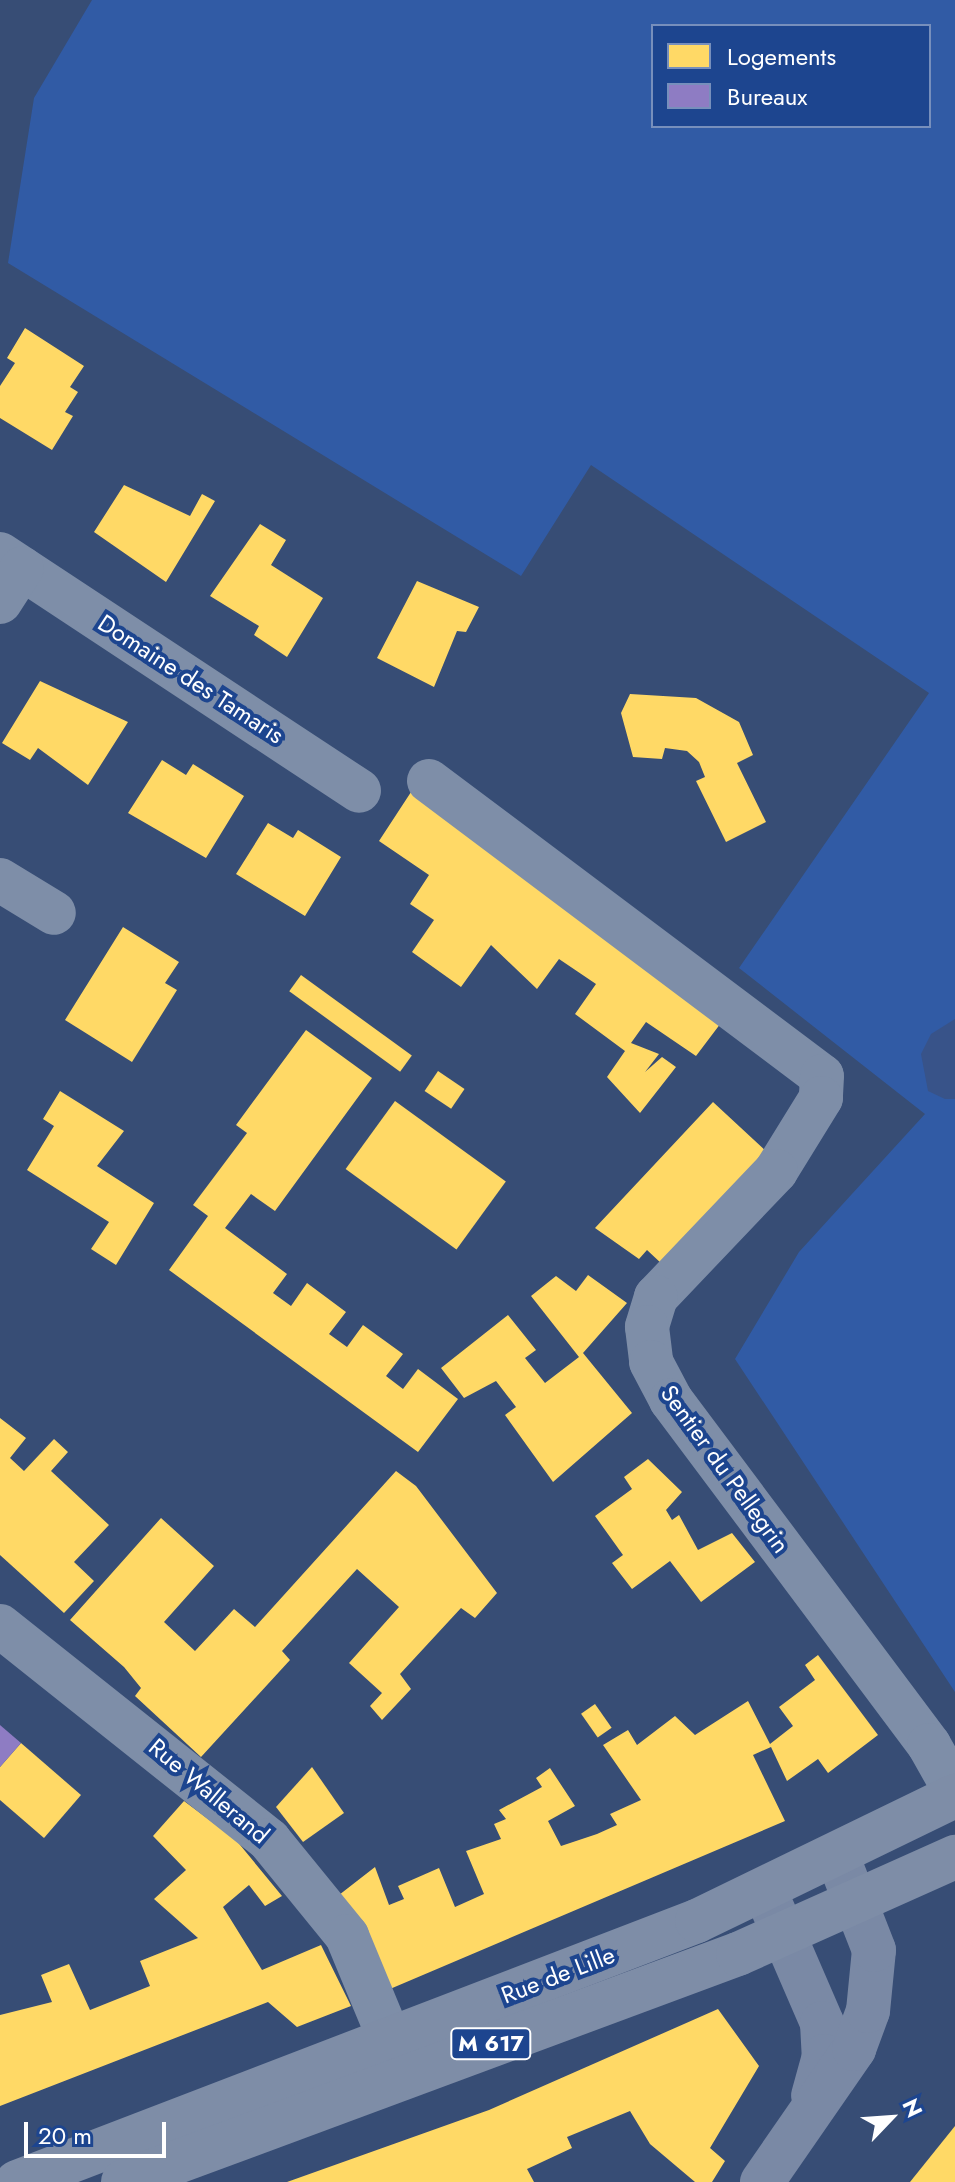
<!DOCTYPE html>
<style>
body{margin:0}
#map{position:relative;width:955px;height:2182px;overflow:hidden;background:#374d75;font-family:Jost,sans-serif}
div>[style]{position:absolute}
.green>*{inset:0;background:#315ba5}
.water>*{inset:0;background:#385389}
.homes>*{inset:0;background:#ffd966;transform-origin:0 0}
.offices>*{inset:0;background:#8e7cc3}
.minor>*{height:44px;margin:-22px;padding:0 22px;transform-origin:22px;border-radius:22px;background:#7e8ea8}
.secondary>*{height:44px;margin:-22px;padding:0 22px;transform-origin:22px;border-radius:22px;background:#7a89a5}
.primary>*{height:44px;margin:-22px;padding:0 22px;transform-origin:22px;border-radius:22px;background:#7e8da7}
span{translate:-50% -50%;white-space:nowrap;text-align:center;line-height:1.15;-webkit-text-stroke:8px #1d458f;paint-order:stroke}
.shield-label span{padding:2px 6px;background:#1d458f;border:2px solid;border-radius:6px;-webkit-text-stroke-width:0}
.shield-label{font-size:22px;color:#fff;font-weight:700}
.street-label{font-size:24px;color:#fff}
.legend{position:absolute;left:651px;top:24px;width:280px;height:104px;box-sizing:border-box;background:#1d458f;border:2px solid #778fbc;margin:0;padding:10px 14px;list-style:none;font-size:24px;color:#fff}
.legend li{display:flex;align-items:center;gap:16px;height:40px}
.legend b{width:40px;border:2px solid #778fbc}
.north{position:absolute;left:851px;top:2078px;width:80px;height:80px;-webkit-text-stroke:6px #1d458f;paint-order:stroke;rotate:65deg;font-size:22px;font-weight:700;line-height:32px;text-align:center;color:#fff}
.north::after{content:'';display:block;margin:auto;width:28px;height:36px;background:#fff;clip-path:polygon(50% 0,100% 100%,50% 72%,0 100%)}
.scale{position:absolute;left:24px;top:2122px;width:142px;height:36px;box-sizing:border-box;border:4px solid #fff;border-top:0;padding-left:10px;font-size:24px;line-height:28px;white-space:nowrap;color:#fff;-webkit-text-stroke:6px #1d458f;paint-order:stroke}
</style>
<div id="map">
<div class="green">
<div style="clip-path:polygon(evenodd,92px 0,955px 0,955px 1692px,735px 1359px,799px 1252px,925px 1114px,739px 968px,929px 693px,591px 465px,521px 576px,8px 263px,34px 98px,92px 0,653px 26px,929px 26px,929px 126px,653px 126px,653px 26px)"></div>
</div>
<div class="water">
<div style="clip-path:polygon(955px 1019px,955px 1099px,945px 1099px,928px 1091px,921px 1054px,931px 1034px)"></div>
</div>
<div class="homes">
<div style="clip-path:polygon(25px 328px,84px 366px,70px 387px,78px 392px,65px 412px,73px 416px,52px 450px,0 418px,0 386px,15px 363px,7px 358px)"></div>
<div style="clip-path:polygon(124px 485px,190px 516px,202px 494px,215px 501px,166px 582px,94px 532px)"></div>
<div style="clip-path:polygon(260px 524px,286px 540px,271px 565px,323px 598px,287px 657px,254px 635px,259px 626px,210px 596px)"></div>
<div style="clip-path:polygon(417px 581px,479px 607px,466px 632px,457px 631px,434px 687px,377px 658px)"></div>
<div style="clip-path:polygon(40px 681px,128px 722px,88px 785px,38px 748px,30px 760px,2px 743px)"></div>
<div style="clip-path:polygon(630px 694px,696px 698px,739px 722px,753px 755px,737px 763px,766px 822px,726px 842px,696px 781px,705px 777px,699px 762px,687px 751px,665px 748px,662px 759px,633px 757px,621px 713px)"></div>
<div style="clip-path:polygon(162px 760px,186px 775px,193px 764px,244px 796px,206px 858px,128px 813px)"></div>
<div style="clip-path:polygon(413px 789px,727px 1015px,696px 1056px,646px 1022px,631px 1043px,659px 1054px,645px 1072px,662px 1057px,676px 1067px,640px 1113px,607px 1077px,625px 1051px,575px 1014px,596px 984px,559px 959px,537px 989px,491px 945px,461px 987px,412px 952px,434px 920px,410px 904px,429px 875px,379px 841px)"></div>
<div style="clip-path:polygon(268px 823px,293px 838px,298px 830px,341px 857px,305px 916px,236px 874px)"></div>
<div style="clip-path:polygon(123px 927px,179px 962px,165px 983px,177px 990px,132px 1062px,65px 1020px)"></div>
<div style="left:301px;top:975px;width:137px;height:20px;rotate:36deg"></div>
<div style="clip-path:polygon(306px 1030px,372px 1078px,275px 1211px,251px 1194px,225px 1228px,287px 1274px,273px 1293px,291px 1306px,307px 1283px,346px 1312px,329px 1334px,347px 1347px,363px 1325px,403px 1354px,386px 1376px,403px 1389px,418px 1369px,458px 1399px,418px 1452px,169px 1270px,208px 1216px,193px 1205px,247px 1133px,236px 1125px)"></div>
<div style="left:438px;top:1071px;width:32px;height:24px;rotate:34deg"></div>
<div style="clip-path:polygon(60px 1091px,124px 1131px,97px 1166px,154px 1203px,116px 1265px,91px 1249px,109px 1222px,27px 1170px,54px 1126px,43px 1119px)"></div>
<div style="left:395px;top:1101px;width:137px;height:84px;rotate:36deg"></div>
<div style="clip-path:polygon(713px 1102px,768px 1153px,663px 1265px,647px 1250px,639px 1259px,595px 1228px)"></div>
<div style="clip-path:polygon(588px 1275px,627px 1303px,583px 1353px,632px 1413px,553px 1482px,505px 1415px,516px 1407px,496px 1381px,464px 1398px,441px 1368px,508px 1315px,536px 1350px,525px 1358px,545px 1383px,579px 1357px,531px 1296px,556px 1276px,576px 1291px)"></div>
<div style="clip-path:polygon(0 1418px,26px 1438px,10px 1458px,24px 1471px,54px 1439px,68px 1452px,51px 1471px,109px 1525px,74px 1562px,94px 1581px,64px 1613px,0 1555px)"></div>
<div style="clip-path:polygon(648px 1459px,682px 1492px,666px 1510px,672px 1520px,679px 1515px,698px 1550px,732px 1533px,755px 1562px,701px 1602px,670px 1561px,632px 1589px,612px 1563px,623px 1555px,595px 1516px,632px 1489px,624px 1477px)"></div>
<div style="clip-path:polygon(396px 1471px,416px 1486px,497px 1593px,475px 1618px,461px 1608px,400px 1674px,411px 1689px,382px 1720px,370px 1706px,382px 1693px,349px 1663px,399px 1607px,357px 1569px,282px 1651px,290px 1660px,201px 1757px,135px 1696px,141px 1688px,124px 1667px,70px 1620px,161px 1518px,214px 1566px,164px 1622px,195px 1651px,234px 1609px,255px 1627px)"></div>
<div style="clip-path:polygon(818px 1655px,878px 1735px,828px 1773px,818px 1759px,787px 1781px,771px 1747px,753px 1755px,785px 1821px,390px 1989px,339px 1895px,375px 1867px,389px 1905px,404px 1899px,398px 1886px,439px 1868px,455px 1907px,484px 1894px,466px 1851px,501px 1839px,494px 1824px,506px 1819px,499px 1810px,542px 1787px,536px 1778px,550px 1768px,575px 1806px,548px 1821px,561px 1846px,597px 1834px,617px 1825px,610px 1814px,641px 1800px,603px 1745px,628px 1730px,637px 1745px,675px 1716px,695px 1735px,748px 1701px,770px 1744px,793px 1726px,779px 1707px,815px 1680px,805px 1665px)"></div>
<div style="left:595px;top:1704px;width:29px;height:17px;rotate:55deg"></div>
<div style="clip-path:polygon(21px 1743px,81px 1795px,44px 1838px,0 1800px,0 1767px)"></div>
<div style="clip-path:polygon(312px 1767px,344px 1813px,303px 1842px,276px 1807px)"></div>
<div style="clip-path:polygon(184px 1801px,236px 1840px,282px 1896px,265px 1906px,249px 1885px,223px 1907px,262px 1970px,321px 1945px,351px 2006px,297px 2027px,268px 2002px,0 2106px,0 2015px,52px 2002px,41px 1975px,69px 1964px,90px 2010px,150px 1986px,140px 1961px,198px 1938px,154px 1899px,186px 1870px,153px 1836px)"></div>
<div style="clip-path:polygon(718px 2009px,759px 2066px,710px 2148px,725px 2161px,712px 2182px,695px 2182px,650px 2144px,630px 2111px,567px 2137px,572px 2148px,527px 2169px,534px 2182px,287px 2182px,489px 2110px)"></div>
<div style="clip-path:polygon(955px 2126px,955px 2182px,910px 2182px)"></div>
</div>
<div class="offices">
<div style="clip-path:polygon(0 1725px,21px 1743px,0 1767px)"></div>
</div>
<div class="minor">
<div style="left:0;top:554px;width:430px;rotate:33.4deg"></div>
<div style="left:0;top:602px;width:40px;rotate:-57.1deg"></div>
<div style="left:429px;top:781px;width:491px;rotate:36.9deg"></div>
<div style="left:822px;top:1076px;width:22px;rotate:93deg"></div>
<div style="left:821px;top:1098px;width:86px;rotate:121.7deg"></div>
<div style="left:776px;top:1171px;width:174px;rotate:133.6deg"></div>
<div style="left:656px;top:1297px;width:31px;rotate:107deg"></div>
<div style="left:647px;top:1327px;width:35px;rotate:83deg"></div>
<div style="left:651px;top:1362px;width:43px;rotate:62.2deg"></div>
<div style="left:671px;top:1400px;width:431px;rotate:53.2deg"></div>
<div style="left:929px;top:1745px;width:53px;rotate:60.5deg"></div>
<div style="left:0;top:880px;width:63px;rotate:31.4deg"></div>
<div style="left:0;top:1626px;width:344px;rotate:38.5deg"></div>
<div style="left:269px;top:1840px;width:124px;rotate:50.9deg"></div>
<div style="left:347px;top:1936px;width:113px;rotate:67.5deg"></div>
</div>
<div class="secondary">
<div style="left:765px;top:1891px;width:144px;rotate:66.6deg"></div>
<div style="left:822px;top:2023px;width:33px;rotate:87deg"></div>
<div style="left:824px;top:2056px;width:41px;rotate:105.4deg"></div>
<div style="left:762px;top:2182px;width:162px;rotate:-55.3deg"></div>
<div style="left:854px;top:2049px;width:40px;rotate:-69.8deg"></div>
<div style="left:868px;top:2011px;width:61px;rotate:-84.4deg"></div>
<div style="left:874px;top:1950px;width:102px;rotate:-111.3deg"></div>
</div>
<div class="primary">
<div style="left:17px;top:2182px;width:728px;rotate:-21deg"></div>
<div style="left:697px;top:1921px;width:287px;rotate:-25.9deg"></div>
<div style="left:123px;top:2182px;width:656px;rotate:-20.34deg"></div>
<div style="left:738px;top:1954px;width:238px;rotate:-24.1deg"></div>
</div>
<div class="shield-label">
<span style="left:491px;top:2044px">M 617</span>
</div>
<div class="street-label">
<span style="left:191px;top:679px;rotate:33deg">Domaine des Tamaris</span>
<span style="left:725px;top:1469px;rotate:54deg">Sentier du Pellegrin</span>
<span style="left:209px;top:1791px;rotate:40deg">Rue Wallerand</span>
<span style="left:558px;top:1975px;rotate:-21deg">Rue de Lille</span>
</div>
<ul class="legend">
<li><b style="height:22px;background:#ffd966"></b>Logements</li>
<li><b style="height:22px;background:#8e7cc3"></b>Bureaux</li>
</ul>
<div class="north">N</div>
<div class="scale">20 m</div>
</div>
